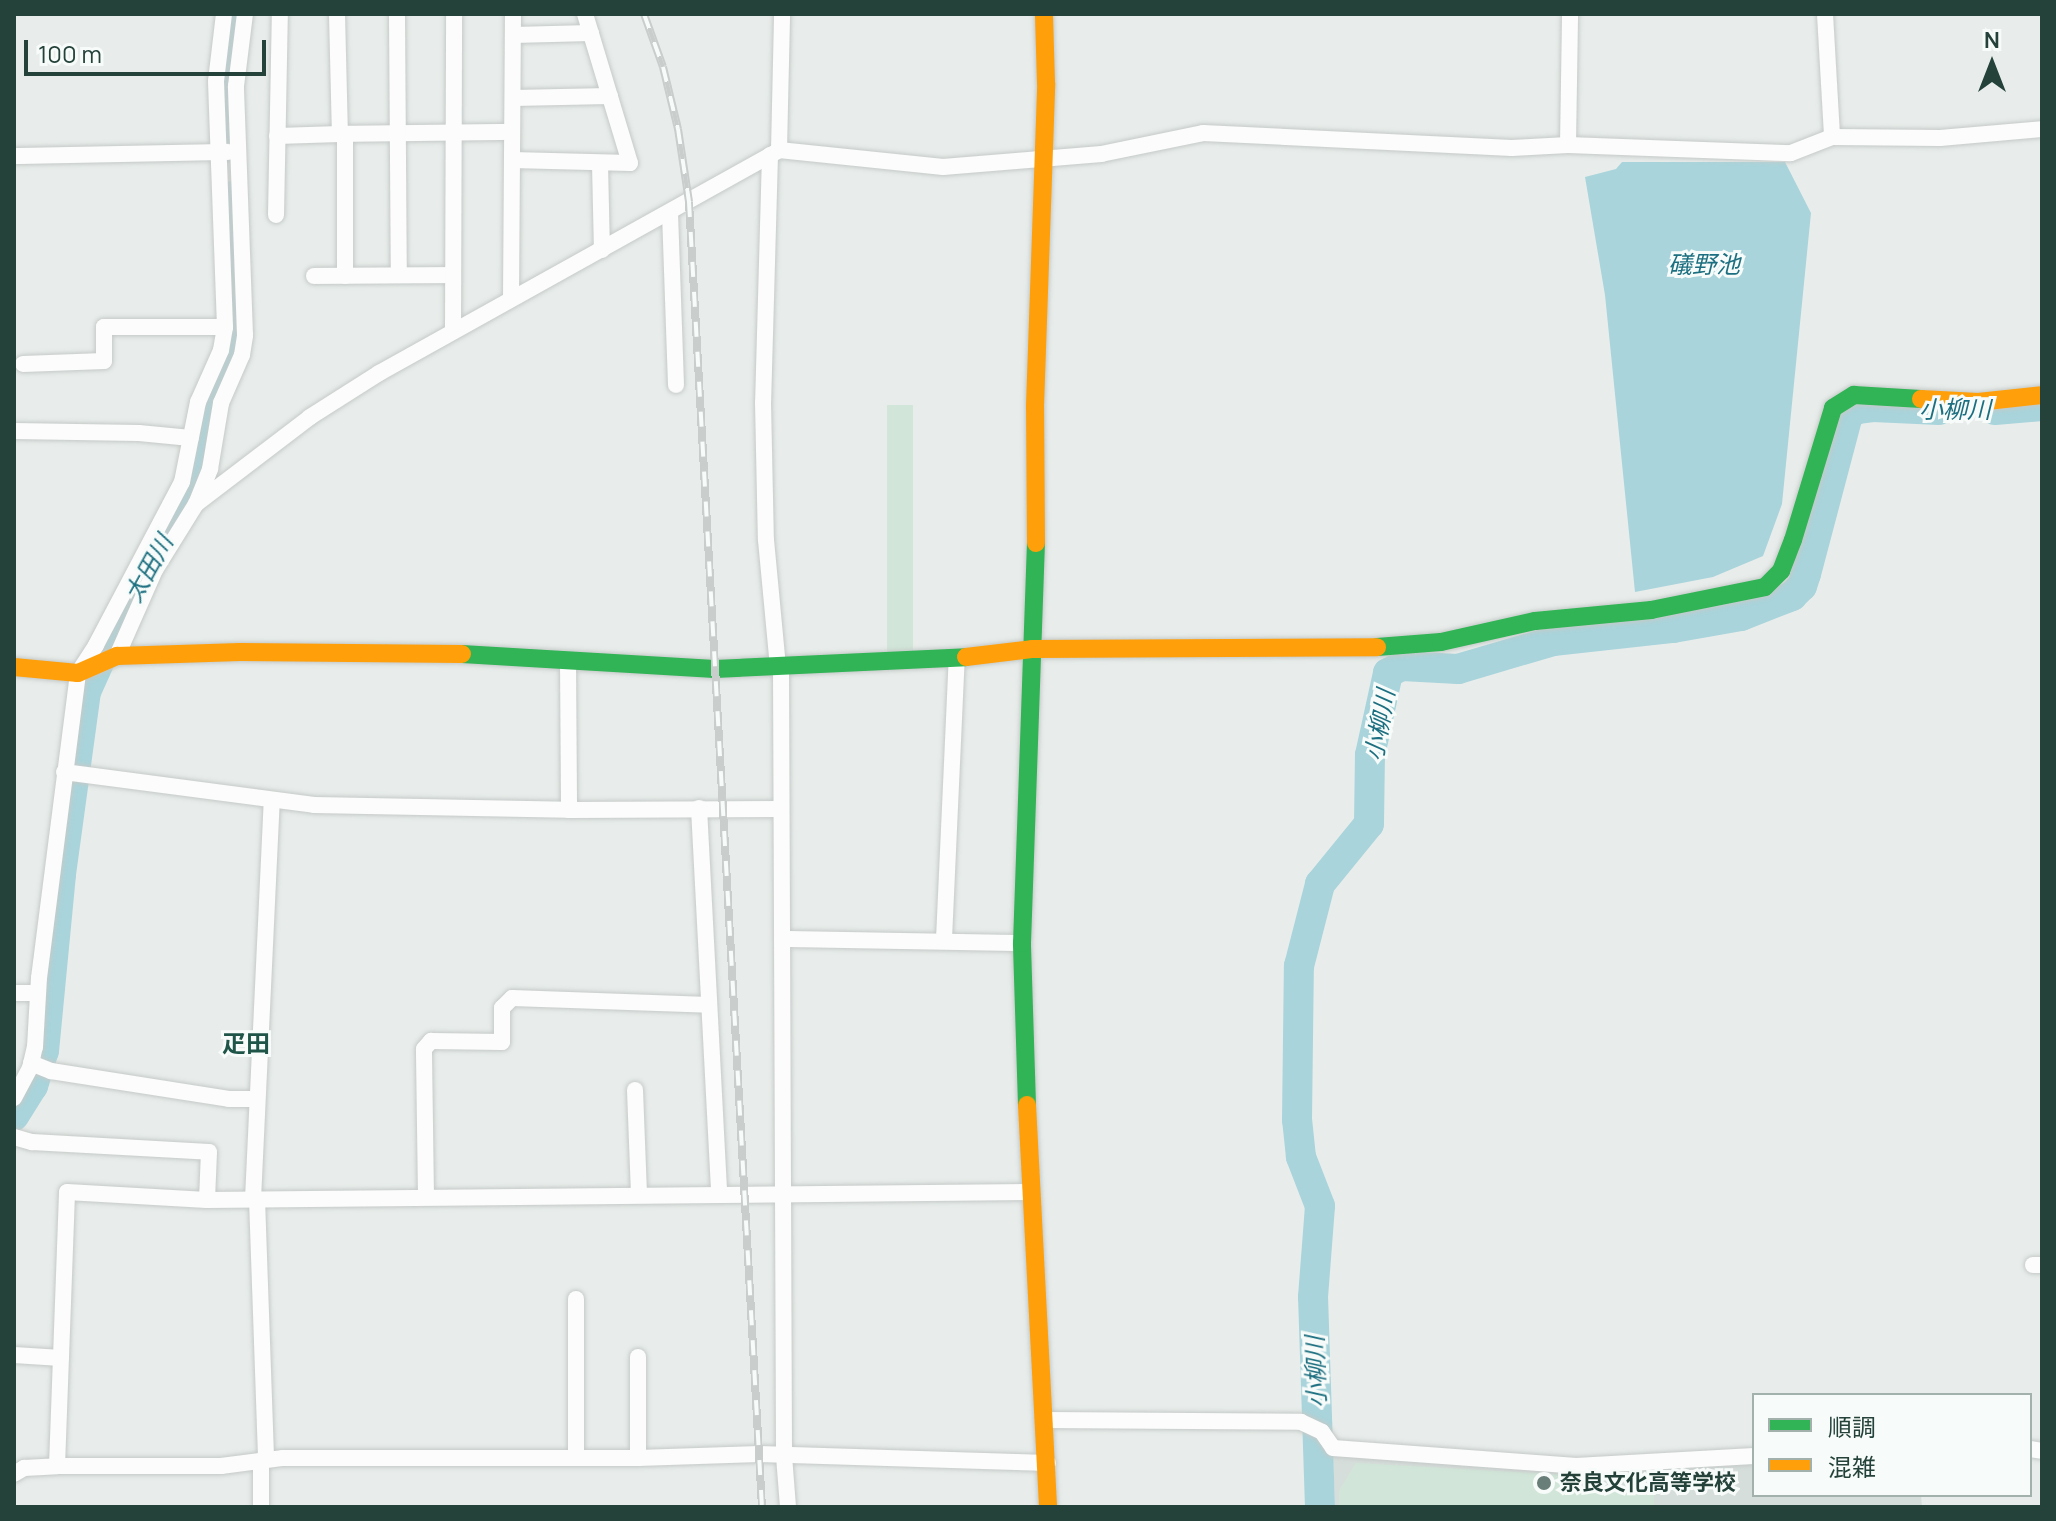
<!DOCTYPE html>
<meta charset="utf-8">
<style>
body{margin:0}
#map{position:relative;width:2056px;height:1521px;overflow:hidden;background:#e8edeb;font-family:Manrope,"Noto Sans JP",sans-serif}
div>[style]{position:absolute}
.built>*{inset:0;background:#d6dedb}
.green>*{inset:0;background:#d1e6d8;transform-origin:0 0}
.water>*{inset:0;background:#a9d4db}
.river>*{height:30px;margin:-15px;padding:0 15px;transform-origin:15px;border-radius:15px;background:#a9d4db}
.roads{filter:drop-shadow(0 0 2px #c5cac8) drop-shadow(0 0 2px #c5cac8)}
.street>*{height:16px;margin:-8px;padding:0 8px;transform-origin:8px;border-radius:8px;background:#fcfcfc}
.fast>*{height:18px;margin:-9px;padding:0 9px;transform-origin:9px;border-radius:9px;background:#30b455}
.slow>*{height:18px;margin:-9px;padding:0 9px;transform-origin:9px;border-radius:9px;background:#ff9f0a}
.rail>*{height:8px;margin-top:-4px;transform-origin:0;background:repeating-linear-gradient(90deg,#f7fbf9 0 15px,#c9cdcc 0 30px);box-sizing:border-box;border-block:2px solid #c9cdcc}
.dots>*{width:22px;height:22px;translate:-50% -50%;box-sizing:border-box;border:4px solid #f7fbf9;border-radius:50%}
span{translate:-50% -50%;white-space:nowrap;text-align:center;line-height:1.15;-webkit-text-stroke:6px #f7fbf9;paint-order:stroke}
.poi-label{font-size:22px;color:#24423a;font-weight:700}
.left{translate:0 -50%;text-align:left}
.water-label{font-size:24px;color:#1c6f80;font-style:italic}
.neighbourhood-label{font-size:24px;color:#1f5548;font-weight:700}
.frame{position:absolute;inset:0;border:16px solid #24423a;pointer-events:none}
.legend{position:absolute;left:1752px;top:1393px;width:280px;height:104px;box-sizing:border-box;background:#f7fbf9;border:2px solid #a3b1ad;margin:0;padding:10px 14px;list-style:none;font-size:24px;color:#24423a}
.legend li{display:flex;align-items:center;gap:16px;height:40px}
.legend b{width:40px;border:2px solid #a3b1ad}
.north{position:absolute;left:1952px;top:24px;width:80px;height:80px;-webkit-text-stroke:6px #f7fbf9;paint-order:stroke;rotate:0deg;font-size:22px;font-weight:700;line-height:32px;text-align:center;color:#24423a}
.north::after{content:'';display:block;margin:auto;width:28px;height:36px;background:#24423a;clip-path:polygon(50% 0,100% 100%,50% 72%,0 100%)}
.scale{position:absolute;left:24px;top:40px;width:242px;height:36px;box-sizing:border-box;border:4px solid #24423a;border-top:0;padding-left:10px;font-size:24px;line-height:28px;white-space:nowrap;color:#24423a;-webkit-text-stroke:6px #f7fbf9;paint-order:stroke}
</style>
<div id="map">
<div class="built">
<div style="clip-path:polygon(1333px 1456px,1577px 1471px,1754px 1460px,1754px 1495px,1921px 1495px,1922px 1507px,1335px 1507px)"></div>
</div>
<div class="green">
<div style="left:887px;top:405px;width:26px;height:249px"></div>
<div style="clip-path:polygon(1356px 1463px,1572px 1475px,1571px 1493px,1654px 1491px,1654px 1507px,1339px 1507px,1339px 1491px)"></div>
</div>
<div class="water">
<div style="clip-path:polygon(1622px 162px,1785px 162px,1811px 213px,1782px 504px,1763px 556px,1713px 577px,1635px 592px,1605px 295px,1585px 177px,1616px 169px)"></div>
</div>
<div class="river">
<div style="left:225px;top:148px;width:65px;rotate:-90deg"></div>
<div style="left:225px;top:83px;width:69px;rotate:-83.4deg"></div>
<div style="left:1995px;top:410px;width:47px;rotate:-4.9deg"></div>
<div style="left:14px;top:1116px;width:36px;rotate:-58deg"></div>
<div style="left:33px;top:1086px;width:37px;rotate:-73deg"></div>
<div style="left:44px;top:1051px;width:178px;rotate:-84.5deg"></div>
<div style="left:61px;top:874px;width:184px;rotate:-82.2deg"></div>
<div style="left:86px;top:692px;width:64px;rotate:-65.9deg"></div>
<div style="left:112px;top:634px;width:141px;rotate:-61.3deg"></div>
<div style="left:180px;top:510px;width:48px;rotate:-67.8deg"></div>
<div style="left:198px;top:466px;width:86px;rotate:-77.9deg"></div>
<div style="left:216px;top:382px;width:48px;rotate:-66.6deg"></div>
<div style="left:235px;top:338px;width:142px;rotate:-92.8deg"></div>
<div style="left:1320px;top:1507px;width:210px;rotate:-91.9deg"></div>
<div style="left:1313px;top:1297px;width:91px;rotate:-85.6deg"></div>
<div style="left:1320px;top:1206px;width:53px;rotate:-111.2deg"></div>
<div style="left:1301px;top:1157px;width:37px;rotate:-96deg"></div>
<div style="left:1297px;top:1120px;width:154px;rotate:-89.3deg"></div>
<div style="left:1299px;top:966px;width:85px;rotate:-75.6deg"></div>
<div style="left:1320px;top:884px;width:77px;rotate:-50.8deg"></div>
<div style="left:1369px;top:824px;width:69px;rotate:-89.2deg"></div>
<div style="left:1370px;top:755px;width:84px;rotate:-77.6deg"></div>
<div style="left:1388px;top:673px;width:16px;rotate:-27deg"></div>
<div style="left:1402px;top:666px;width:56px;rotate:3.1deg"></div>
<div style="left:1458px;top:669px;width:99px;rotate:-16.4deg"></div>
<div style="left:1553px;top:641px;width:121px;rotate:-6.2deg"></div>
<div style="left:1673px;top:628px;width:69px;rotate:-10deg"></div>
<div style="left:1741px;top:616px;width:55px;rotate:-21.4deg"></div>
<div style="left:1792px;top:596px;width:14px;rotate:-45deg"></div>
<div style="left:1802px;top:586px;width:13px;rotate:-72deg"></div>
<div style="left:1806px;top:574px;width:164px;rotate:-75.2deg"></div>
<div style="left:1848px;top:415px;width:11px;rotate:-34deg"></div>
<div style="left:1857px;top:409px;width:16px;rotate:-7deg"></div>
<div style="left:1873px;top:407px;width:66px;rotate:2.6deg"></div>
</div>
<div class="roads">
<div class="street">
<div style="left:337px;top:14px;width:120px;rotate:88.6deg"></div>
<div style="left:340px;top:134px;width:172px;rotate:-0.7deg"></div>
<div style="left:397px;top:14px;width:261px;rotate:89.6deg"></div>
<div style="left:1825px;top:14px;width:123px;rotate:86.7deg"></div>
<div style="left:513px;top:35px;width:78px;rotate:-1.5deg"></div>
<div style="left:513px;top:98px;width:97px;rotate:-1.2deg"></div>
<div style="left:345px;top:134px;width:142px;rotate:90deg"></div>
<div style="left:277px;top:136px;width:63px;rotate:-1.8deg"></div>
<div style="left:1568px;top:145px;width:131px;rotate:-89.1deg"></div>
<div style="left:779px;top:150px;width:136px;rotate:-88.7deg"></div>
<div style="left:770px;top:155px;width:247px;rotate:91.6deg"></div>
<div style="left:763px;top:402px;width:138px;rotate:88.8deg"></div>
<div style="left:766px;top:540px;width:128px;rotate:84.6deg"></div>
<div style="left:14px;top:156px;width:214px;rotate:-1.1deg"></div>
<div style="left:512px;top:160px;width:118px;rotate:1.5deg"></div>
<div style="left:630px;top:163px;width:156px;rotate:-106.8deg"></div>
<div style="left:600px;top:164px;width:86px;rotate:88.7deg"></div>
<div style="left:670px;top:213px;width:172px;rotate:88deg"></div>
<div style="left:276px;top:215px;width:201px;rotate:-88.9deg"></div>
<div style="left:314px;top:276px;width:138px;rotate:-0.4deg"></div>
<div style="left:511px;top:299px;width:285px;rotate:-89.6deg"></div>
<div style="left:453px;top:331px;width:317px;rotate:-89.8deg"></div>
<div style="left:23px;top:364px;width:81px;rotate:-2.1deg"></div>
<div style="left:104px;top:361px;width:34px;rotate:-90deg"></div>
<div style="left:104px;top:327px;width:121px"></div>
<div style="left:14px;top:431px;width:125px;rotate:0.9deg"></div>
<div style="left:139px;top:433px;width:52px;rotate:5.5deg"></div>
<div style="left:196px;top:504px;width:143px;rotate:-37.3deg"></div>
<div style="left:310px;top:417px;width:82px;rotate:-32.5deg"></div>
<div style="left:379px;top:373px;width:458px;rotate:-29.1deg"></div>
<div style="left:779px;top:150px;width:165px;rotate:5.9deg"></div>
<div style="left:943px;top:167px;width:159px;rotate:-4.7deg"></div>
<div style="left:1101px;top:154px;width:104px;rotate:-11.6deg"></div>
<div style="left:1203px;top:133px;width:309px;rotate:2.8deg"></div>
<div style="left:1512px;top:148px;width:56px;rotate:-3.1deg"></div>
<div style="left:1568px;top:145px;width:223px;rotate:2.1deg"></div>
<div style="left:1791px;top:153px;width:44px;rotate:-21.3deg"></div>
<div style="left:1832px;top:137px;width:108px;rotate:0.5deg"></div>
<div style="left:1940px;top:138px;width:102px;rotate:-5deg"></div>
<div style="left:117px;top:656px;width:94px;rotate:-66.2deg"></div>
<div style="left:155px;top:570px;width:78px;rotate:-58.2deg"></div>
<div style="left:196px;top:504px;width:38px;rotate:-68deg"></div>
<div style="left:210px;top:469px;width:67px;rotate:-80.5deg"></div>
<div style="left:221px;top:403px;width:52px;rotate:-66.4deg"></div>
<div style="left:242px;top:355px;width:20px;rotate:-81deg"></div>
<div style="left:245px;top:335px;width:249px;rotate:-92.1deg"></div>
<div style="left:236px;top:86px;width:73px;rotate:-82.9deg"></div>
<div style="left:568px;top:660px;width:150px;rotate:89.6deg"></div>
<div style="left:781px;top:667px;width:789px;rotate:89.78deg"></div>
<div style="left:784px;top:1456px;width:51px;rotate:85.5deg"></div>
<div style="left:64px;top:772px;width:252px;rotate:7.5deg"></div>
<div style="left:314px;top:805px;width:255px;rotate:1.1deg"></div>
<div style="left:569px;top:810px;width:211px;rotate:-0.3deg"></div>
<div style="left:699px;top:808px;width:387px;rotate:87deg"></div>
<div style="left:782px;top:939px;width:240px;rotate:1deg"></div>
<div style="left:944px;top:939px;width:282px;rotate:-87.4deg"></div>
<div style="left:14px;top:993px;width:24px"></div>
<div style="left:31px;top:1063px;width:22px;rotate:22deg"></div>
<div style="left:51px;top:1071px;width:180px;rotate:8.9deg"></div>
<div style="left:229px;top:1099px;width:28px"></div>
<div style="left:635px;top:1090px;width:105px;rotate:87.8deg"></div>
<div style="left:14px;top:1098px;width:34px;rotate:-62deg"></div>
<div style="left:30px;top:1068px;width:22px;rotate:-77deg"></div>
<div style="left:35px;top:1047px;width:69px;rotate:-86.7deg"></div>
<div style="left:39px;top:978px;width:307px;rotate:-82.7deg"></div>
<div style="left:78px;top:673px;width:33px;rotate:-57deg"></div>
<div style="left:96px;top:645px;width:184px;rotate:-62.2deg"></div>
<div style="left:182px;top:482px;width:82px;rotate:-78.7deg"></div>
<div style="left:198px;top:402px;width:57px;rotate:-66.1deg"></div>
<div style="left:221px;top:350px;width:23px;rotate:-80deg"></div>
<div style="left:225px;top:327px;width:246px;rotate:-92.1deg"></div>
<div style="left:216px;top:81px;width:67px;rotate:-83.2deg"></div>
<div style="left:14px;top:1137px;width:19px;rotate:16deg"></div>
<div style="left:32px;top:1142px;width:177px;rotate:3.2deg"></div>
<div style="left:209px;top:1152px;width:48px;rotate:92.4deg"></div>
<div style="left:426px;top:1197px;width:148px;rotate:-90.8deg"></div>
<div style="left:424px;top:1049px;width:11px;rotate:-49deg"></div>
<div style="left:431px;top:1041px;width:71px;rotate:0.8deg"></div>
<div style="left:502px;top:1042px;width:34px;rotate:-90deg"></div>
<div style="left:502px;top:1008px;width:14px;rotate:-45deg"></div>
<div style="left:512px;top:998px;width:197px;rotate:2deg"></div>
<div style="left:253px;top:1199px;width:398px;rotate:-87.3deg"></div>
<div style="left:257px;top:1199px;width:261px;rotate:88deg"></div>
<div style="left:2033px;top:1265px;width:9px"></div>
<div style="left:576px;top:1299px;width:159px;rotate:90deg"></div>
<div style="left:14px;top:1355px;width:47px;rotate:3.7deg"></div>
<div style="left:638px;top:1357px;width:101px;rotate:90deg"></div>
<div style="left:1045px;top:1420px;width:256px;rotate:0.4deg"></div>
<div style="left:1301px;top:1422px;width:23px;rotate:25deg"></div>
<div style="left:1322px;top:1432px;width:19px;rotate:55deg"></div>
<div style="left:1333px;top:1448px;width:244px;rotate:4.2deg"></div>
<div style="left:1576px;top:1466px;width:178px;rotate:-3.2deg"></div>
<div style="left:2030px;top:1449px;width:12px;rotate:9deg"></div>
<div style="left:261px;top:1461px;width:46px;rotate:90deg"></div>
<div style="left:57px;top:1466px;width:274px;rotate:-87.9deg"></div>
<div style="left:67px;top:1192px;width:140px;rotate:3.3deg"></div>
<div style="left:207px;top:1200px;width:823px;rotate:-0.56deg"></div>
<div style="left:14px;top:1474px;width:12px;rotate:-31deg"></div>
<div style="left:24px;top:1468px;width:33px;rotate:-3deg"></div>
<div style="left:57px;top:1466px;width:164px"></div>
<div style="left:221px;top:1466px;width:63px;rotate:-7.4deg"></div>
<div style="left:283px;top:1458px;width:355px"></div>
<div style="left:638px;top:1458px;width:121px;rotate:-1.9deg"></div>
<div style="left:759px;top:1454px;width:289px;rotate:1.8deg"></div>
</div>
<div class="fast">
<div style="left:1377px;top:647px;width:64px;rotate:-4.5deg"></div>
<div style="left:1441px;top:642px;width:96px;rotate:-12.6deg"></div>
<div style="left:1535px;top:621px;width:117px;rotate:-5.4deg"></div>
<div style="left:1651px;top:610px;width:116px;rotate:-11.4deg"></div>
<div style="left:1765px;top:587px;width:23px;rotate:-45deg"></div>
<div style="left:1781px;top:571px;width:33px;rotate:-69deg"></div>
<div style="left:1793px;top:540px;width:138px;rotate:-73.1deg"></div>
<div style="left:1833px;top:408px;width:25px;rotate:-32deg"></div>
<div style="left:1854px;top:395px;width:67px;rotate:3.4deg"></div>
<div style="left:462px;top:654px;width:253px;rotate:3.4deg"></div>
<div style="left:715px;top:669px;width:251px;rotate:-2.7deg"></div>
<div style="left:1027px;top:1105px;width:162px;rotate:-91.8deg"></div>
<div style="left:1022px;top:943px;width:400px;rotate:-88deg"></div>
</div>
<div class="slow">
<div style="left:1921px;top:399px;width:57px;rotate:3deg"></div>
<div style="left:1978px;top:402px;width:64px;rotate:-6.2deg"></div>
<div style="left:1036px;top:543px;width:137px;rotate:-90.4deg"></div>
<div style="left:1035px;top:406px;width:323px;rotate:-88deg"></div>
<div style="left:1046px;top:83px;width:69px;rotate:-91.7deg"></div>
<div style="left:966px;top:657px;width:66px;rotate:-6.9deg"></div>
<div style="left:1032px;top:649px;width:345px;rotate:-0.3deg"></div>
<div style="left:14px;top:667px;width:64px;rotate:5.4deg"></div>
<div style="left:78px;top:673px;width:43px;rotate:-23.6deg"></div>
<div style="left:117px;top:656px;width:123px;rotate:-1.9deg"></div>
<div style="left:240px;top:652px;width:222px;rotate:0.5deg"></div>
<div style="left:1027px;top:1105px;width:403px;rotate:87deg"></div>
</div>
</div>
<div class="rail">
<div style="left:644px;top:14px;width:56px;rotate:70.3deg"></div>
<div style="left:663px;top:67px;width:64px;rotate:76.4deg"></div>
<div style="left:678px;top:129px;width:74px;rotate:81.4deg"></div>
<div style="left:689px;top:202px;width:1307px;rotate:86.8deg"></div>
</div>
<div class="dots">
<div style="left:1544px;top:1483px;background:#697e78"></div>
</div>
<div class="poi-label">
<span class="left" style="left:1560px;top:1483px">奈良文化高等学校</span>
</div>
<div class="water-label">
<span style="left:1704px;top:264px">礒野池</span>
<span style="left:1955px;top:409px">小柳川</span>
<span style="left:148px;top:568px;rotate:-61deg">太田川</span>
<span style="left:1379px;top:725px;rotate:-80deg">小柳川</span>
<span style="left:1315px;top:1372px;rotate:-92deg">小柳川</span>
</div>
<div class="neighbourhood-label">
<span style="left:246px;top:1043px">疋田</span>
</div>
<div class="frame"></div>
<ul class="legend">
<li><b style="height:10px;background:#30b455"></b>順調</li>
<li><b style="height:10px;background:#ff9f0a"></b>混雑</li>
</ul>
<div class="north">N</div>
<div class="scale">100 m</div>
</div>
